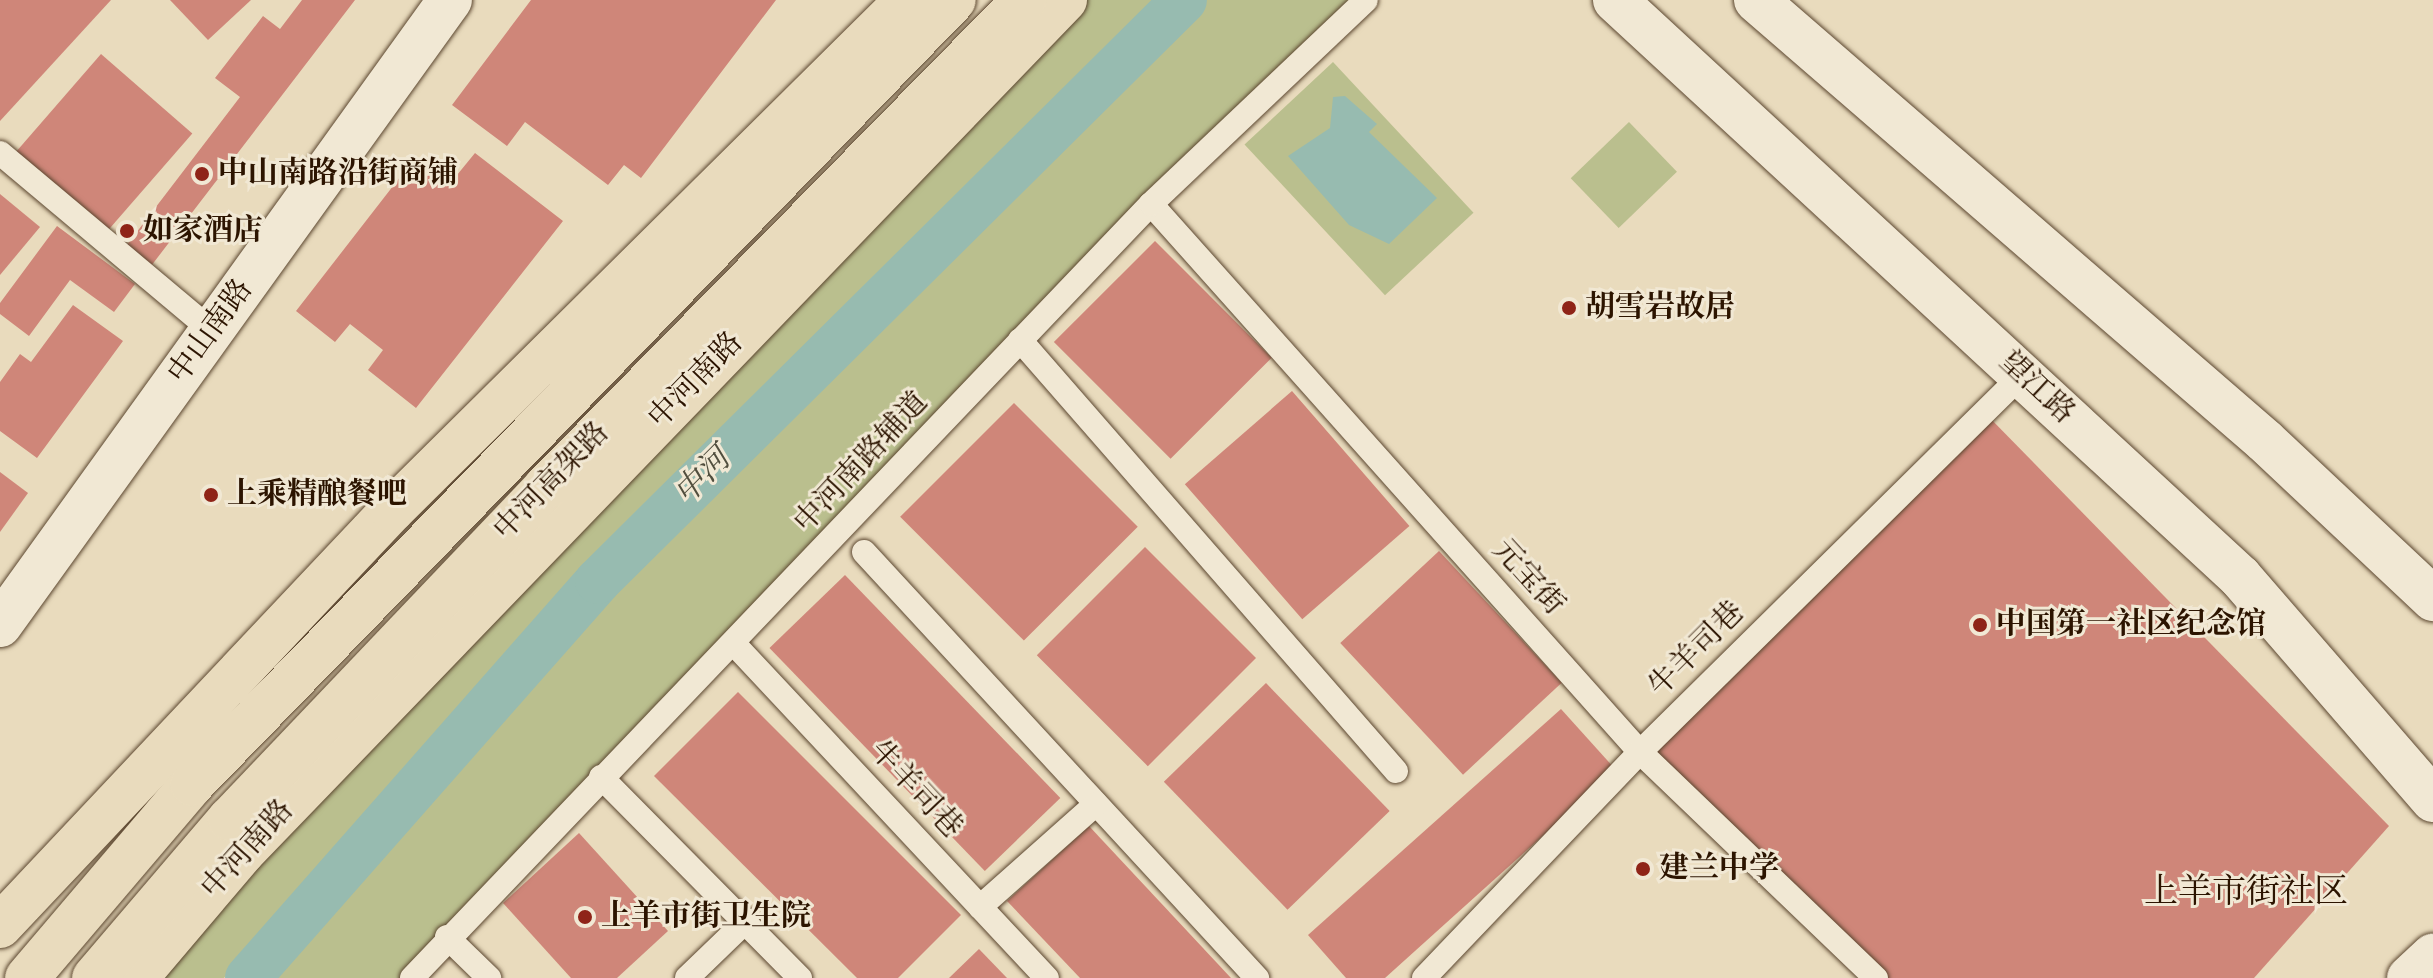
<!DOCTYPE html>
<meta charset="utf-8">
<style>
body{margin:0}
#map{position:relative;width:2433px;height:978px;overflow:hidden;background:#e9dbbd;font-family:"IM FELL DW Pica","Noto Serif SC",serif}
div>[style]{position:absolute}
.green>*{inset:0;background:#babf8e;transform-origin:0 0}
.water>*{inset:0;background:#97bbb0}
.canal>*{height:46px;margin:-23px;padding:0 23px;transform-origin:23px;border-radius:23px;background:#97bbb0}
.building>*{inset:0;background:#cf8679;transform-origin:0 0}
.roads{filter:drop-shadow(0 0 2px #5b462f) drop-shadow(0 0 2px #5b462f)}
.lane>*{height:24px;margin:-12px;padding:0 12px;transform-origin:12px;border-radius:12px;background:#f1e8d4}
.street>*{height:44px;margin:-22px;padding:0 22px;transform-origin:22px;border-radius:22px;background:#f1e8d4}
.secondary>*{height:44px;margin:-22px;padding:0 22px;transform-origin:22px;border-radius:22px;background:#f1e8d4}
.primary>*{height:44px;margin:-22px;padding:0 22px;transform-origin:22px;border-radius:22px;background:#e9dbbd}
.highway>*{height:44px;margin:-22px;padding:0 22px;transform-origin:22px;border-radius:22px;background:#e9dbbd}
.dots>*{width:22px;height:22px;translate:-50% -50%;box-sizing:border-box;border:4px solid #f1e8d4;border-radius:50%}
span{translate:-50% -50%;white-space:nowrap;text-align:center;line-height:1.15;-webkit-text-stroke:6px #f1e8d4;paint-order:stroke}
.poi-label{font-size:30px;color:#2c1400;font-weight:700}
.left{translate:0 -50%;text-align:left}
.street-label{font-size:30px;color:#2c1400}
.water-label{font-size:32px;color:#514e3e;font-style:italic}
.quarter-label{font-size:34px;color:#2c1400}
</style>
<div id="map">
<div class="green">
<div style="clip-path:polygon(1082px 0,1160px 0,581px 573px,224px 978px,161px 978px,263px 858px)"></div>
<div style="clip-path:polygon(1198px 0,1366px 0,1151px 204px,422px 978px,263px 978px,607px 585px)"></div>
<div style="left:1333px;top:62px;width:206px;height:121px;rotate:47deg"></div>
<div style="left:1629px;top:122px;width:69px;height:81px;rotate:46deg"></div>
</div>
<div class="water">
<div style="clip-path:polygon(1345px 96px,1377px 124px,1369px 132px,1437px 198px,1389px 244px,1349px 225px,1288px 156px,1330px 128px,1333px 97px)"></div>
</div>
<div class="canal">
<div style="left:248px;top:978px;width:529px;rotate:-48.6deg"></div>
<div style="left:598px;top:581px;width:825px;rotate:-44.75deg"></div>
</div>
<div class="building">
<div style="clip-path:polygon(0 0,111px 0,0 121px)"></div>
<div style="clip-path:polygon(170px 0,251px 0,208px 40px)"></div>
<div style="clip-path:polygon(302px 0,355px 0,148px 270px,123px 250px,240px 97px,215px 78px,263px 16px,280px 29px)"></div>
<div style="clip-path:polygon(531px 0,776px 0,641px 178px,624px 165px,608px 185px,525px 122px,507px 146px,452px 105px)"></div>
<div style="left:101px;top:54px;width:121px;height:133px;rotate:41deg"></div>
<div style="clip-path:polygon(475px 153px,563px 221px,416px 408px,368px 370px,383px 350px,350px 324px,335px 342px,296px 311px,414px 159px,448px 186px)"></div>
<div style="clip-path:polygon(0 194px,40px 227px,0 275px)"></div>
<div style="clip-path:polygon(57px 226px,135px 284px,114px 312px,70px 280px,29px 336px,0 314px,0 303px)"></div>
<div style="left:1155px;top:241px;width:165px;height:143px;rotate:45deg"></div>
<div style="clip-path:polygon(73px 305px,123px 341px,37px 458px,0 431px,0 382px,20px 354px,31px 362px)"></div>
<div style="left:1292px;top:391px;width:179px;height:142px;rotate:49deg"></div>
<div style="left:1014px;top:403px;width:175px;height:161px;rotate:45deg"></div>
<div style="clip-path:polygon(1984px 412px,2389px 826px,2254px 978px,1876px 978px,1640px 752px)"></div>
<div style="clip-path:polygon(0 472px,28px 493px,0 532px)"></div>
<div style="left:1145px;top:547px;width:157px;height:153px;rotate:45deg"></div>
<div style="left:1439px;top:551px;width:180px;height:135px;rotate:47deg"></div>
<div style="left:845px;top:575px;width:310px;height:105px;rotate:46deg"></div>
<div style="left:1266px;top:683px;width:178px;height:142px;rotate:46deg"></div>
<div style="clip-path:polygon(738px 692px,961px 915px,898px 978px,857px 978px,654px 776px)"></div>
<div style="clip-path:polygon(1561px 709px,1616px 770px,1385px 978px,1346px 978px,1308px 935px)"></div>
<div style="clip-path:polygon(1089px 826px,1231px 978px,1080px 978px,1007px 901px)"></div>
<div style="clip-path:polygon(579px 833px,668px 931px,617px 978px,571px 978px,503px 903px)"></div>
<div style="clip-path:polygon(979px 949px,1007px 978px,949px 978px)"></div>
</div>
<div class="roads">
<div class="lane">
<div style="left:0;top:153px;width:277px;rotate:40deg"></div>
<div style="left:1151px;top:204px;width:734px;rotate:48.26deg"></div>
<div style="left:1640px;top:752px;width:327px;rotate:43.8deg"></div>
<div style="left:1020px;top:340px;width:572px;rotate:48.9deg"></div>
<div style="left:864px;top:552px;width:580px;rotate:47.31deg"></div>
<div style="left:736px;top:646px;width:455px;rotate:46.9deg"></div>
<div style="left:601px;top:777px;width:283px;rotate:45.3deg"></div>
<div style="left:980px;top:907px;width:155px;rotate:-41.6deg"></div>
<div style="left:447px;top:937px;width:59px;rotate:44.3deg"></div>
<div style="left:412px;top:978px;width:1070px;rotate:-46.33deg"></div>
<div style="left:1151px;top:204px;width:296px;rotate:-43.5deg"></div>
<div style="left:687px;top:978px;width:83px;rotate:-44deg"></div>
<div style="left:1424px;top:978px;width:313px;rotate:-46.3deg"></div>
<div style="left:1640px;top:752px;width:537px;rotate:-44.62deg"></div>
</div>
<div class="street">
<div style="left:0;top:625px;width:770px;rotate:-54.25deg"></div>
<div style="left:2409px;top:978px;width:33px;rotate:-43deg"></div>
</div>
<div class="secondary">
<div style="left:1615px;top:0;width:851px;rotate:42.71deg"></div>
<div style="left:2240px;top:577px;width:295px;rotate:49.1deg"></div>
<div style="left:1756px;top:0;width:673px;rotate:40.91deg"></div>
<div style="left:2265px;top:441px;width:231px;rotate:43.2deg"></div>
</div>
<div class="primary">
<div style="left:0;top:926px;width:572px;rotate:-46.7deg"></div>
<div style="left:392px;top:510px;width:725px;rotate:-44.72deg"></div>
<div style="left:136px;top:978px;width:165px;rotate:-49.7deg"></div>
<div style="left:243px;top:852px;width:1184px;rotate:-46.03deg"></div>
</div>
<div class="highway">
<div style="left:27px;top:978px;width:255px;rotate:-49.6deg"></div>
<div style="left:192px;top:784px;width:1093px;rotate:-45.82deg"></div>
<div style="left:94px;top:978px;width:209px;rotate:-49.5deg"></div>
<div style="left:230px;top:819px;width:458px;rotate:-46.4deg"></div>
<div style="left:546px;top:487px;width:682px;rotate:-45.53deg"></div>
</div>
</div>
<div class="dots">
<div style="left:202px;top:174px;background:#8f2418"></div>
<div style="left:127px;top:231px;background:#8f2418"></div>
<div style="left:1569px;top:308px;background:#8f2418"></div>
<div style="left:211px;top:495px;background:#8f2418"></div>
<div style="left:1980px;top:625px;background:#8f2418"></div>
<div style="left:1643px;top:869px;background:#8f2418"></div>
<div style="left:585px;top:917px;background:#8f2418"></div>
</div>
<div class="poi-label">
<span class="left" style="left:218px;top:174px">中山南路沿街商铺</span>
<span class="left" style="left:143px;top:231px">如家酒店</span>
<span class="left" style="left:1585px;top:308px">胡雪岩故居</span>
<span class="left" style="left:227px;top:495px">上乘精酿餐吧</span>
<span class="left" style="left:1996px;top:625px">中国第一社区纪念馆</span>
<span class="left" style="left:1659px;top:869px">建兰中学</span>
<span class="left" style="left:601px;top:917px">上羊市街卫生院</span>
</div>
<div class="street-label">
<span style="left:211px;top:332px;rotate:-54deg">中山南路</span>
<span style="left:696px;top:381px;rotate:-46deg">中河南路</span>
<span style="left:2036px;top:388px;rotate:43deg">望江路</span>
<span style="left:862px;top:463px;rotate:-47deg">中河南路辅道</span>
<span style="left:552px;top:482px;rotate:-46deg">中河高架路</span>
<span style="left:1528px;top:578px;rotate:48deg">元宝街</span>
<span style="left:1697px;top:650px;rotate:-45deg">牛羊司巷</span>
<span style="left:915px;top:790px;rotate:47deg">牛羊司巷</span>
<span style="left:248px;top:850px;rotate:-48deg">中河南路</span>
</div>
<div class="water-label">
<span style="left:703px;top:477px;rotate:-45deg">中河</span>
</div>
<div class="quarter-label">
<span style="left:2246px;top:893px">上羊市街社区</span>
</div>
</div>
